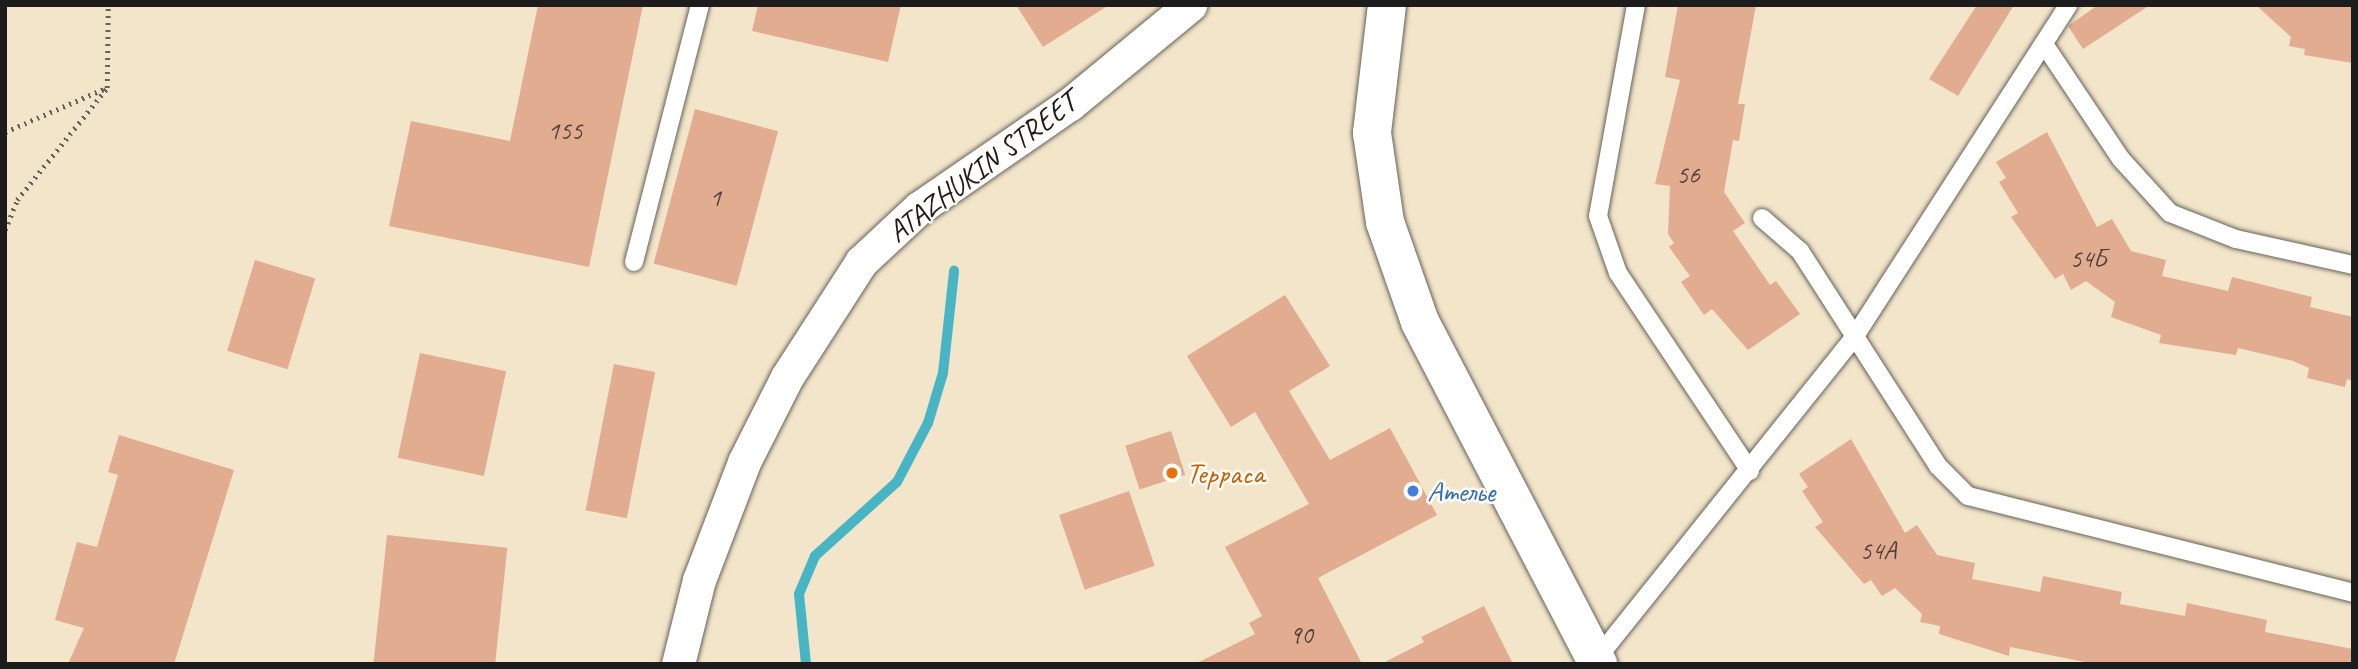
<!DOCTYPE html>
<meta charset="utf-8">
<style>
body{margin:0}
#map{position:relative;width:2358px;height:669px;overflow:hidden;background:#f2e5ca;font-family:Caveat,sans-serif}
div>[style]{position:absolute}
.stream>*{height:10px;margin:-5px;padding:0 5px;transform-origin:5px;border-radius:5px;background:#48b5c4}
.building>*{inset:0;background:#e2ac91;transform-origin:0 0}
.path>*{height:4.5px;margin-top:-2.25px;transform-origin:0;background:repeating-linear-gradient(90deg,#676259 0 2px,transparent 0 7px)}
.roads{filter:drop-shadow(0 0 2px #676259) drop-shadow(0 0 2px #676259)}
.service>*{height:18px;margin:-9px;padding:0 9px;transform-origin:9px;border-radius:9px;background:#fff}
.minor>*{height:33px;margin:-16.5px;padding:0 16.5px;transform-origin:16.5px;border-radius:16.5px;background:#fff}
.secondary>*{height:38px;margin:-19px;padding:0 19px;transform-origin:19px;border-radius:19px;background:#fff}
.dots>*{width:19px;height:19px;translate:-50% -50%;box-sizing:border-box;border:4px solid #fdfcf7;border-radius:50%}
span{translate:-50% -50%;white-space:nowrap;text-align:center;line-height:1.15;-webkit-text-stroke:5px #fdfcf7;paint-order:stroke}
.number-label{font-size:26px;color:#4e4039}
.number-label span{-webkit-text-stroke-width:0}
.street-label{font-size:30px;color:#1c1c1c}
.food-label{font-size:30px;color:#c56008}
.left{translate:0 -50%;text-align:left}
.shop-label{font-size:30px;color:#366cbe}
.frame{position:absolute;inset:0;border:7px solid #1c1c1c;pointer-events:none}
</style>
<div id="map">
<div class="stream">
<div style="left:806px;top:664px;width:70px;rotate:-95.7deg"></div>
<div style="left:799px;top:594px;width:41px;rotate:-67.2deg"></div>
<div style="left:815px;top:556px;width:110px;rotate:-42.1deg"></div>
<div style="left:897px;top:482px;width:67px;rotate:-62.3deg"></div>
<div style="left:928px;top:423px;width:52px;rotate:-73.3deg"></div>
<div style="left:943px;top:373px;width:103px;rotate:-83.8deg"></div>
</div>
<div class="building">
<div style="clip-path:polygon(538px 5px,643px 5px,589px 267px,389px 226px,411px 121px,510px 141px)"></div>
<div style="clip-path:polygon(758px 5px,901px 5px,888px 62px,752px 31px)"></div>
<div style="clip-path:polygon(1016px 5px,1109px 5px,1043px 47px)"></div>
<div style="clip-path:polygon(1678px 5px,1756px 5px,1738px 104px,1745px 104px,1739px 141px,1733px 140px,1724px 192px,1745px 223px,1733px 231px,1770px 285px,1776px 281px,1800px 314px,1748px 350px,1712px 309px,1704px 315px,1681px 282px,1690px 276px,1669px 247px,1674px 243px,1668px 234px,1670px 186px,1655px 184px,1680px 80px,1665px 77px)"></div>
<div style="clip-path:polygon(1977px 5px,2014px 5px,1958px 96px,1929px 79px)"></div>
<div style="clip-path:polygon(2098px 5px,2150px 5px,2083px 49px,2068px 26px)"></div>
<div style="clip-path:polygon(2256px 5px,2353px 5px,2353px 63px,2304px 55px,2305px 49px,2289px 46px,2291px 37px)"></div>
<div style="left:695px;top:109px;width:86px;height:160px;rotate:15deg"></div>
<div style="clip-path:polygon(2047px 132px,2097px 227px,2112px 219px,2131px 251px,2166px 260px,2162px 276px,2228px 291px,2232px 277px,2312px 297px,2310px 307px,2353px 317px,2353px 381px,2347px 379px,2345px 387px,2307px 378px,2309px 368px,2293px 361px,2238px 348px,2236px 355px,2159px 343px,2161px 335px,2111px 317px,2115px 302px,2086px 281px,2071px 290px,2063px 274px,2055px 279px,2011px 217px,2018px 213px,1999px 182px,2006px 178px,1996px 162px)"></div>
<div style="left:255px;top:260px;width:63px;height:95px;rotate:17deg"></div>
<div style="clip-path:polygon(1285px 295px,1330px 366px,1289px 391px,1330px 460px,1390px 428px,1437px 515px,1318px 578px,1362px 664px,1195px 664px,1255px 634px,1249px 623px,1262px 616px,1225px 547px,1309px 504px,1255px 412px,1231px 427px,1187px 356px)"></div>
<div style="left:420px;top:353px;width:88px;height:107px;rotate:12deg"></div>
<div style="left:614px;top:364px;width:42px;height:149px;rotate:11deg"></div>
<div style="left:1171px;top:431px;width:46px;height:48px;rotate:72deg"></div>
<div style="clip-path:polygon(119px 435px,234px 470px,174px 664px,68px 664px,84px 628px,55px 620px,77px 542px,97px 547px,118px 475px,108px 472px)"></div>
<div style="clip-path:polygon(1851px 439px,1905px 533px,1917px 525px,1937px 555px,1975px 563px,1972px 579px,2040px 592px,2043px 576px,2122px 592px,2120px 604px,2185px 616px,2187px 603px,2267px 620px,2265px 632px,2353px 649px,2352px 664px,2095px 664px,2010px 647px,2009px 656px,1939px 634px,1940px 626px,1920px 622px,1922px 614px,1895px 588px,1882px 596px,1871px 580px,1864px 584px,1815px 527px,1823px 522px,1802px 491px,1808px 487px,1799px 474px)"></div>
<div style="left:1129px;top:491px;width:79px;height:74px;rotate:71deg"></div>
<div style="left:387px;top:535px;width:121px;height:130px;rotate:6deg"></div>
<div style="clip-path:polygon(1484px 606px,1513px 664px,1381px 664px,1424px 642px,1421px 637px)"></div>
</div>
<div class="path">
<div style="left:5px;top:132px;width:108px;rotate:-23.5deg"></div>
<div style="left:5px;top:230px;width:32px;rotate:-68deg"></div>
<div style="left:17px;top:200px;width:144px;rotate:-51.2deg"></div>
<div style="left:107px;top:88px;width:83px;rotate:-89.3deg"></div>
</div>
<div class="roads">
<div class="service">
<div style="left:1636px;top:5px;width:214px;rotate:100.2deg"></div>
<div style="left:1598px;top:216px;width:60px;rotate:70.7deg"></div>
<div style="left:1618px;top:273px;width:238px;rotate:56.3deg"></div>
<div style="left:2046px;top:47px;width:135px;rotate:56.2deg"></div>
<div style="left:2121px;top:159px;width:73px;rotate:47.8deg"></div>
<div style="left:2170px;top:213px;width:71px;rotate:21.5deg"></div>
<div style="left:2236px;top:239px;width:120px;rotate:12.5deg"></div>
<div style="left:1762px;top:218px;width:50px;rotate:41deg"></div>
<div style="left:1800px;top:251px;width:255px;rotate:57.3deg"></div>
<div style="left:1938px;top:466px;width:42px;rotate:45deg"></div>
<div style="left:1968px;top:496px;width:397px;rotate:14.1deg"></div>
<div style="left:634px;top:262px;width:265px;rotate:-75.6deg"></div>
<div style="left:1594px;top:662px;width:418px;rotate:-51.3deg"></div>
<div style="left:1855px;top:336px;width:394px;rotate:-57.2deg"></div>
</div>
<div class="minor">
<div style="left:678px;top:664px;width:87px;rotate:-76deg"></div>
<div style="left:699px;top:580px;width:126px;rotate:-69.1deg"></div>
<div style="left:744px;top:462px;width:95px;rotate:-63.2deg"></div>
<div style="left:787px;top:377px;width:137px;rotate:-57.2deg"></div>
<div style="left:861px;top:262px;width:79px;rotate:-43deg"></div>
<div style="left:919px;top:208px;width:183px;rotate:-34.6deg"></div>
<div style="left:1070px;top:104px;width:156px;rotate:-39.5deg"></div>
</div>
<div class="secondary">
<div style="left:1387px;top:5px;width:129px;rotate:96.7deg"></div>
<div style="left:1372px;top:133px;width:90px;rotate:81.7deg"></div>
<div style="left:1385px;top:222px;width:106px;rotate:70.7deg"></div>
<div style="left:1420px;top:322px;width:386px;rotate:62.5deg"></div>
</div>
</div>
<div class="dots">
<div style="left:1172px;top:473px;background:#e8710a"></div>
<div style="left:1413px;top:491px;background:#3f7fe0"></div>
</div>
<div class="number-label">
<span style="left:565px;top:131px">155</span>
<span style="left:1688px;top:175px">56</span>
<span style="left:715px;top:198px">1</span>
<span style="left:2088px;top:259px">54Б</span>
<span style="left:1878px;top:551px">54А</span>
<span style="left:1301px;top:635px">90</span>
</div>
<div class="street-label">
<span style="left:982px;top:167px;rotate:-37deg">ATAZHUKIN STREET</span>
</div>
<div class="food-label">
<span class="left" style="left:1186px;top:473px">Терраса</span>
</div>
<div class="shop-label">
<span class="left" style="left:1427px;top:491px">Ателье</span>
</div>
<div class="frame"></div>
</div>
